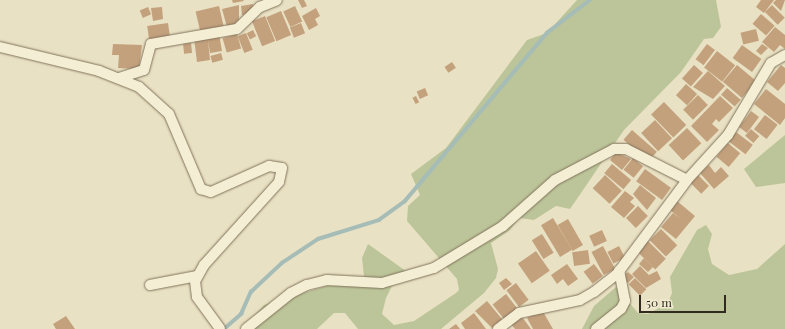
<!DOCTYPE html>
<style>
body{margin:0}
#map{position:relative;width:785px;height:329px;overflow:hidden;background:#e9e1c3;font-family:"Playfair Display",serif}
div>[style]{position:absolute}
.green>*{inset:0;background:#bcc599}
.stream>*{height:3.5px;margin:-1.75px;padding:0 1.75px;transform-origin:1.75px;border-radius:1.75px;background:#a5bcb7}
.building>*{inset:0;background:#c3a17d;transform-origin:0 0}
.roads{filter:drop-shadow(0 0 1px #81735c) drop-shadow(0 0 1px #81735c)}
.minor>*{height:10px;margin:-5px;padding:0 5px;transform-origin:5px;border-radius:5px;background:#f4eed5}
span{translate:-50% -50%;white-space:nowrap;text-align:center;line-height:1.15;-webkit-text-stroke:4px #f1ebd2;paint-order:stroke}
.scale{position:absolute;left:639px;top:295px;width:87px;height:18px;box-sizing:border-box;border:2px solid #322a1e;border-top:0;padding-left:5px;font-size:12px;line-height:14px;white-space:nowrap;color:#322a1e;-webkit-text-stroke:3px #f1ebd2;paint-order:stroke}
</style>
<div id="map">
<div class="green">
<div style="clip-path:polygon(577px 0,716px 0,721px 27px,713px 38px,704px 39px,681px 72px,624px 130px,570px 209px,556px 206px,534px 220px,519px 218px,510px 230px,491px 243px,498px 269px,496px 278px,484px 293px,441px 329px,358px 329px,345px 313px,334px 313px,317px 329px,243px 329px,264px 305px,326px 286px,365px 285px,362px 258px,368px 244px,410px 274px,409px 278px,392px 286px,386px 298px,382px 314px,394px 325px,414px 321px,456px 293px,459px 290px,457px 279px,407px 221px,408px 206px,420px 195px,411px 174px,446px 148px,527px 40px,547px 33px)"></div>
<div style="clip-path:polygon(785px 135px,785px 183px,756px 187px,744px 169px)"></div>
<div style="clip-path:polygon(706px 225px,712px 234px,708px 249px,712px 264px,729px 275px,757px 269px,785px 244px,785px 329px,582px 329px,594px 306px,616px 287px,638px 313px,648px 314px,668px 303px,672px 293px,670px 277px,697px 230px)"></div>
</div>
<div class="stream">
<div style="left:224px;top:329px;width:23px;rotate:-41deg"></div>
<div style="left:241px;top:314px;width:24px;rotate:-66deg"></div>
<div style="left:251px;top:292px;width:42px;rotate:-43.1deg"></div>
<div style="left:282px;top:263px;width:43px;rotate:-33.7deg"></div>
<div style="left:318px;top:239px;width:64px;rotate:-17.3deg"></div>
<div style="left:379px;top:220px;width:32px;rotate:-36deg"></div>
<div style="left:405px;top:201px;width:220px;rotate:-49.8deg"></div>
<div style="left:547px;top:33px;width:54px;rotate:-37.5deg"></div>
</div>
<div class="building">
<div style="clip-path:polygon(232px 0,243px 0,244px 1px,233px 3px)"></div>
<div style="clip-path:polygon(298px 0,304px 0,307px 6px,302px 8px)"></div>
<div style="clip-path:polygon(761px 0,774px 0,764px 13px,756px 7px)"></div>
<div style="clip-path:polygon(776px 0,785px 0,781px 11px,773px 3px)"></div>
<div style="clip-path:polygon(253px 4px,252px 13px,242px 15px,241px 6px)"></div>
<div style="clip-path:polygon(239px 5px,239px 24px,227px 27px,222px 9px)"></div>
<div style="left:772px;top:5px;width:18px;height:10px;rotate:45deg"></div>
<div style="left:219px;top:6px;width:22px;height:24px;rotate:77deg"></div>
<div style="left:295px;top:6px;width:17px;height:13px;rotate:65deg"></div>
<div style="left:148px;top:7px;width:8px;height:9px;rotate:67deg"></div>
<div style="clip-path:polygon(162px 7px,163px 19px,153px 21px,151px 8px)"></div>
<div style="clip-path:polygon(316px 8px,320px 16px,315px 19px,318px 25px,309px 30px,302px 16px)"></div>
<div style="left:281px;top:11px;width:26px;height:16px;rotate:67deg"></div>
<div style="left:761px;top:14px;width:18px;height:13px;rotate:41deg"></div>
<div style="left:265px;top:16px;width:27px;height:14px;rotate:68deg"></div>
<div style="left:168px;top:23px;width:14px;height:21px;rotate:82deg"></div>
<div style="left:301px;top:23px;width:11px;height:12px;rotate:68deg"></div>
<div style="clip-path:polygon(775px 27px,785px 35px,785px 49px,780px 45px,774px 52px,762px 42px)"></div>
<div style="left:756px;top:29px;width:12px;height:16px;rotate:76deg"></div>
<div style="left:253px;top:30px;width:7px;height:7px;rotate:63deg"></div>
<div style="left:246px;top:33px;width:18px;height:9px;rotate:68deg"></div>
<div style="clip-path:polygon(219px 34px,222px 51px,210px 53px,208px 40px,210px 60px,197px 62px,194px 38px)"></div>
<div style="left:237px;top:34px;width:15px;height:15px;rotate:74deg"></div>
<div style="left:191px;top:43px;width:10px;height:8px;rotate:84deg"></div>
<div style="clip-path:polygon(113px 44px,142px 45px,139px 69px,118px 68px,119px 55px,112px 55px)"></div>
<div style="left:707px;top:44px;width:10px;height:19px;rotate:37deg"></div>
<div style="clip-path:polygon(762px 44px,768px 48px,761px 55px,756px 51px)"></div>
<div style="left:742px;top:45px;width:24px;height:16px;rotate:36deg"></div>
<div style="left:717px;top:51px;width:23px;height:21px;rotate:38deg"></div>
<div style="left:221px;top:53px;width:7px;height:11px;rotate:74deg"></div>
<div style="left:452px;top:62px;width:7px;height:9px;rotate:56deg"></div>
<div style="left:694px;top:65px;width:12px;height:18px;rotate:42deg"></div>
<div style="left:737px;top:65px;width:25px;height:22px;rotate:40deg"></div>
<div style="clip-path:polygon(781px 65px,785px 68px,785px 83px,778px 91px,767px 82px)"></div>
<div style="clip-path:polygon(708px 71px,725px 86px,713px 99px,693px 87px)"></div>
<div style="left:686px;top:84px;width:15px;height:15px;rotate:42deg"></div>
<div style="left:425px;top:88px;width:8px;height:9px;rotate:67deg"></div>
<div style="left:727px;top:88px;width:18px;height:9px;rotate:41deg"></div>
<div style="clip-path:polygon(766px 89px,785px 104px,785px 118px,780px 125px,754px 104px)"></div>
<div style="left:698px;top:95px;width:14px;height:21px;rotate:45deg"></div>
<div style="left:416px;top:96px;width:7px;height:4px;rotate:63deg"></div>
<div style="clip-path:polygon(720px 96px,733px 108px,719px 122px,716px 119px,712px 124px,719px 130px,707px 142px,691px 126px)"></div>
<div style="left:664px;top:102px;width:32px;height:18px;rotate:46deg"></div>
<div style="left:751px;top:111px;width:10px;height:20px;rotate:37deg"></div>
<div style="left:765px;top:115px;width:16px;height:18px;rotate:38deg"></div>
<div style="left:655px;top:120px;width:25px;height:19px;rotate:47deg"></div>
<div style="left:687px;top:128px;width:21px;height:25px;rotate:47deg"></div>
<div style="left:751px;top:129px;width:11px;height:9px;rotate:41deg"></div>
<div style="left:632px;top:130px;width:33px;height:13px;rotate:41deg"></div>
<div style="left:736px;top:132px;width:21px;height:12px;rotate:37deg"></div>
<div style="left:728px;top:143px;width:16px;height:18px;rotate:40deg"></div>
<div style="clip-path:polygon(616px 152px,631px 159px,622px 170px,610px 160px)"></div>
<div style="left:633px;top:158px;width:13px;height:15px;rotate:39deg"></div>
<div style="left:612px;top:164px;width:25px;height:12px;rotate:40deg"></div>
<div style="clip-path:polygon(709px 165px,715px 173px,721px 167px,729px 176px,714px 189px,700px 173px)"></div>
<div style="left:645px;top:169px;width:32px;height:15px;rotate:36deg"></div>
<div style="left:697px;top:174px;width:17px;height:11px;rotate:45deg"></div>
<div style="left:605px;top:175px;width:23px;height:18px;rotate:43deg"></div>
<div style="clip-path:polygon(640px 185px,656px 198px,647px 210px,633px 194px)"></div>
<div style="clip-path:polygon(625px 191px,634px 198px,630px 202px,635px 206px,624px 218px,611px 207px)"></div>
<div style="clip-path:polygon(677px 201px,695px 216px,676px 239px,661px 227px,673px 213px,681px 219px,670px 210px)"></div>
<div style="left:638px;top:206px;width:14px;height:17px;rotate:45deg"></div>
<div style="left:553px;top:218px;width:37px;height:14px;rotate:59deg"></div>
<div style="left:568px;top:219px;width:30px;height:12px;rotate:60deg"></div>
<div style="left:661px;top:229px;width:23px;height:16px;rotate:45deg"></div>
<div style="left:602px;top:230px;width:12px;height:14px;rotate:66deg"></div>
<div style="left:542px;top:234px;width:22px;height:12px;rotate:58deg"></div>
<div style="left:646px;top:239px;width:28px;height:15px;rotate:45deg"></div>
<div style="left:603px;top:246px;width:26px;height:13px;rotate:62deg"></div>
<div style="left:619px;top:246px;width:13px;height:13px;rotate:63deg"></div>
<div style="left:588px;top:250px;width:14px;height:16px;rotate:82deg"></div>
<div style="left:536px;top:251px;width:24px;height:22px;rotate:55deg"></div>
<div style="clip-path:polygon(644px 258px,653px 267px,648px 272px,639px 264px)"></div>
<div style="clip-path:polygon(567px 264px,578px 279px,568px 286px,563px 279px,557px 284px,551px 275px)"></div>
<div style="left:594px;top:264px;width:15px;height:13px;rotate:53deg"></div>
<div style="clip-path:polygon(640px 266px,649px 275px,657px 271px,661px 279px,646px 288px,632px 274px)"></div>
<div style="clip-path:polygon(628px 272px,634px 277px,628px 283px,622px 277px)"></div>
<div style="clip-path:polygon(506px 278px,512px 284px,504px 290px,499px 283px)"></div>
<div style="left:635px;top:278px;width:16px;height:9px;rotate:45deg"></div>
<div style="left:516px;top:283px;width:21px;height:12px;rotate:53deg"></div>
<div style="left:506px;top:294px;width:18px;height:17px;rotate:52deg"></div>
<div style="clip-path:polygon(487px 301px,502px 319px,492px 328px,475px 311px)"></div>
<div style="clip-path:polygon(542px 310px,553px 329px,533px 329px,527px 318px)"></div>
<div style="clip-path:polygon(474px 313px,486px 329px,465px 329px,461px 323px)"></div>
<div style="clip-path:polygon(66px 316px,75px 329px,56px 329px,53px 324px)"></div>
<div style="clip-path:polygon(522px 317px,531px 329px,515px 329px,511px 324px)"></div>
<div style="clip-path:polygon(456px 324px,460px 329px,449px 329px)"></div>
</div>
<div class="roads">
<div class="minor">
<div style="left:0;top:47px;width:102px;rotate:13.6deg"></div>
<div style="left:99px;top:71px;width:43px;rotate:21.8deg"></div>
<div style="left:139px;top:87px;width:40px;rotate:42deg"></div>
<div style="left:169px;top:114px;width:82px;rotate:66.9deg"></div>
<div style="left:201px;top:189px;width:10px;rotate:17deg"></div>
<div style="left:211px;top:192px;width:64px;rotate:-24.1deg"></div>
<div style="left:269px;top:166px;width:13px;rotate:9deg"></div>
<div style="left:282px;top:168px;width:14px;rotate:102deg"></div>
<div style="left:279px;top:182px;width:112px;rotate:132.1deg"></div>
<div style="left:204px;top:265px;width:18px;rotate:119deg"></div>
<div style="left:195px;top:281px;width:16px;rotate:83deg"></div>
<div style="left:197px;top:297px;width:39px;rotate:54deg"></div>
<div style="left:119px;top:78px;width:26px;rotate:-18deg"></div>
<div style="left:144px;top:70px;width:27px;rotate:-75deg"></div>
<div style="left:151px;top:44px;width:87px;rotate:-9.9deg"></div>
<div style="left:237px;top:29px;width:32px;rotate:-44deg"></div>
<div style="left:260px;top:7px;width:18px;rotate:-22deg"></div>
<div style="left:150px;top:285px;width:48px;rotate:-10.8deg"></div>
<div style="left:246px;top:329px;width:58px;rotate:-38.7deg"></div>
<div style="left:291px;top:293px;width:18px;rotate:-27deg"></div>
<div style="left:307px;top:285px;width:21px;rotate:-14deg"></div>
<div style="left:327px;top:280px;width:55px;rotate:3.1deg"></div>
<div style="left:382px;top:283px;width:54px;rotate:-16.1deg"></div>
<div style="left:434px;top:268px;width:81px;rotate:-31.3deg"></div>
<div style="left:503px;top:226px;width:69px;rotate:-41.5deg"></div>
<div style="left:555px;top:180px;width:67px;rotate:-27.7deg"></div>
<div style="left:614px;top:149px;width:12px"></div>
<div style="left:626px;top:149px;width:68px;rotate:26.9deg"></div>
<div style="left:687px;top:180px;width:61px;rotate:-47.7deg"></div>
<div style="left:728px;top:135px;width:84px;rotate:-59.2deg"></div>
<div style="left:771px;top:63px;width:16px;rotate:-30deg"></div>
<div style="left:498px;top:329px;width:26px;rotate:-37deg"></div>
<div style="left:519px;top:313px;width:62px;rotate:-12deg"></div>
<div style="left:580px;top:300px;width:16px;rotate:-30deg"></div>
<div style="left:594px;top:292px;width:29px;rotate:-38deg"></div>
<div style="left:617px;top:274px;width:117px;rotate:-53.3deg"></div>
<div style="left:596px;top:329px;width:32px;rotate:-39deg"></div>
<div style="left:621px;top:309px;width:9px;rotate:-63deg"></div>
<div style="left:625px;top:301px;width:31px;rotate:-101deg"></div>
</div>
</div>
<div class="scale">50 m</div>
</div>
